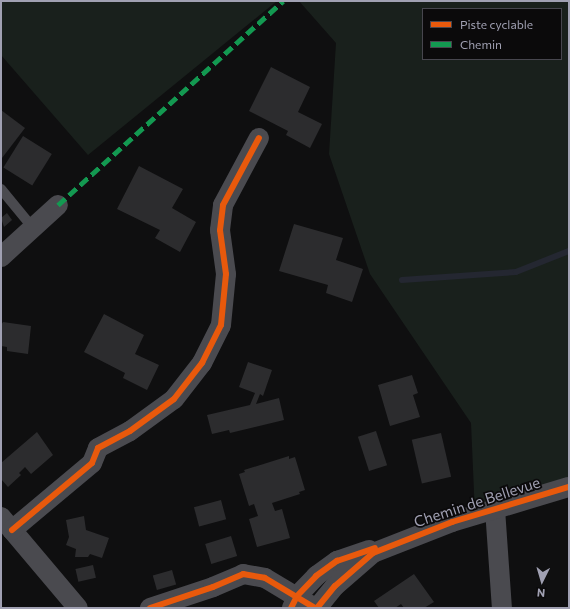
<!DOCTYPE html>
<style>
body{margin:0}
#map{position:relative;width:570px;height:609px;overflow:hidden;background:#0f0f10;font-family:Commissioner,sans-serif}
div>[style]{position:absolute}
.green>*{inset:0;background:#19201c}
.stream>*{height:5.5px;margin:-2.75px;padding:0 2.75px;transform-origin:2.75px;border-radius:2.75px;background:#242731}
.building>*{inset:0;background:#2c2c2e;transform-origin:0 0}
.lane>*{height:10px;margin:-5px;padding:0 5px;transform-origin:5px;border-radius:5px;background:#4a4a4f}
.street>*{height:20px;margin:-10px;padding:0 10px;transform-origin:10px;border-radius:10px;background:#4a4a4f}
.quiet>*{height:5px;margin-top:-2.5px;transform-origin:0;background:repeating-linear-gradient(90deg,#139951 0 10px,transparent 0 15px)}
.cycleway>*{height:6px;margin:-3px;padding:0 3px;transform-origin:3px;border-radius:3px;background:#e8590c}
span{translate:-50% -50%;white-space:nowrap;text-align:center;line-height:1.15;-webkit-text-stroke:3.5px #0b0a0b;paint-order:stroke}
.street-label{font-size:15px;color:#a0a0b2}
.frame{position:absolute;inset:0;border:2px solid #a0a0b2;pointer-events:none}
.legend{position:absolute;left:422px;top:8px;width:140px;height:52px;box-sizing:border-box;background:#0b0a0b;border:1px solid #47464e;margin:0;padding:5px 7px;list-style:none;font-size:12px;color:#a0a0b2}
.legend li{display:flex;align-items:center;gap:8px;height:20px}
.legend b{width:20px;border:1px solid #47464e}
.north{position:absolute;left:522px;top:561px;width:40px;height:40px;-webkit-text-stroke:3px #0b0a0b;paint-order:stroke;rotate:185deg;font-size:11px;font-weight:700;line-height:16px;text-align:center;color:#a0a0b2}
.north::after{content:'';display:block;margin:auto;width:14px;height:18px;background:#a0a0b2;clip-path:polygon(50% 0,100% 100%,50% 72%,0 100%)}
</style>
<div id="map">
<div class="green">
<div style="clip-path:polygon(1px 1px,277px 1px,88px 155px,1px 55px)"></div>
<div style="clip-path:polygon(evenodd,299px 1px,569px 1px,569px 486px,475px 515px,471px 423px,370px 274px,329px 154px,336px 43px,299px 1px,423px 9px,561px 9px,561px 59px,423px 59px,423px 9px)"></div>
</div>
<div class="stream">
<div style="left:402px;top:280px;width:114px;rotate:-4deg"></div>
<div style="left:516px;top:272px;width:57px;rotate:-21.6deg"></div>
</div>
<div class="building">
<div style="clip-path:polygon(271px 67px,310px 87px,298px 112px,322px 124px,310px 148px,286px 135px,288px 131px,249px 111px)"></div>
<div style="clip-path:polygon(1px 110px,25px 128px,2px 158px,1px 158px)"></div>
<div style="left:23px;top:136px;width:34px;height:37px;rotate:32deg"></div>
<div style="clip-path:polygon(139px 166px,183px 189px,172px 208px,196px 222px,180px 252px,155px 238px,160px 230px,117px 209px)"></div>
<div style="clip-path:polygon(7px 213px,12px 220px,4px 227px,1px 218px)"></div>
<div style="clip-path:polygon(294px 224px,343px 238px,336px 260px,363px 269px,352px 302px,326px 293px,328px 285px,279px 271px)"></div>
<div style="clip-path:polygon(104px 314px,144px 335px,135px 354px,159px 365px,147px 390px,123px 378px,125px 373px,84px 352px)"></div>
<div style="clip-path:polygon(3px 322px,31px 326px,28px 354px,7px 351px,7px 347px,1px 346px,1px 325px)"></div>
<div style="clip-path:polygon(248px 362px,272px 370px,263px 396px,260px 394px,256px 404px,279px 398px,284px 420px,230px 433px,229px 430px,212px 434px,207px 415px,250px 405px,255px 393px,239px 387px)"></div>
<div style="clip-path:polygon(412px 375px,418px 393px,413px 395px,420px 417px,390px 426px,378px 385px)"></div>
<div style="left:376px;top:431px;width:36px;height:19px;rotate:72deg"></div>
<div style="clip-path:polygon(37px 432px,53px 455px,31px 474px,25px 467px,19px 473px,21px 475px,8px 487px,1px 479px,1px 463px)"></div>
<div style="left:441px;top:433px;width:45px;height:30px;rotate:77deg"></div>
<div style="clip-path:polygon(289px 456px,289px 459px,295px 457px,305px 490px,299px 492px,300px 494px,272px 503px,275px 511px,282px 509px,290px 538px,257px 547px,249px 519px,258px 516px,254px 504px,249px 506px,239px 474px,245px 472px,244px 470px)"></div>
<div style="left:221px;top:500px;width:20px;height:28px;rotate:75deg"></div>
<div style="clip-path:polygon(84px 516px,86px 530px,109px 538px,102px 558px,90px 554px,88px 557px,75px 557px,76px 549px,66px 545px,69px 537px,66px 520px)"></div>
<div style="left:231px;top:536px;width:21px;height:27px;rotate:73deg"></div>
<div style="left:93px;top:565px;width:13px;height:18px;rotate:77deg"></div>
<div style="left:172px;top:570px;width:15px;height:20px;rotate:74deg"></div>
<div style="clip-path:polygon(414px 574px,434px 602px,424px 608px,404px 608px,401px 604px,395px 608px,379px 608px,374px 601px)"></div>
</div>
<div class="lane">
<div style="left:1px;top:189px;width:50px;rotate:50.6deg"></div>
</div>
<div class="street">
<div style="left:1px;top:257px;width:77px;rotate:-42.4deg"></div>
<div style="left:495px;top:509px;width:99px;rotate:86deg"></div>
<div style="left:1px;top:517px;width:119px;rotate:49.8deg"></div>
<div style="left:12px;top:530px;width:104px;rotate:-39.9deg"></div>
<div style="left:92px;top:463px;width:16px;rotate:-68deg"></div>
<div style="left:98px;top:448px;width:36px;rotate:-28deg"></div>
<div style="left:130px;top:431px;width:54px;rotate:-36deg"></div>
<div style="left:174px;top:399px;width:46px;rotate:-52.1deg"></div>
<div style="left:202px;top:363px;width:42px;rotate:-63.4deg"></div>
<div style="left:221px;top:325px;width:51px;rotate:-84.4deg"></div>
<div style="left:226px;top:274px;width:44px;rotate:-97.8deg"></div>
<div style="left:220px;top:230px;width:25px;rotate:-83deg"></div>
<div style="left:223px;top:205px;width:76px;rotate:-61.8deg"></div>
<div style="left:150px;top:608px;width:66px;rotate:-18.4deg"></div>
<div style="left:213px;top:587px;width:33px;rotate:-23deg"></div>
<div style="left:243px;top:574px;width:22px;rotate:10deg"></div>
<div style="left:265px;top:578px;width:58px;rotate:31deg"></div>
<div style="left:292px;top:608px;width:13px;rotate:-67deg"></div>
<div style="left:297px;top:596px;width:28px;rotate:-46deg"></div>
<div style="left:316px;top:576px;width:26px;rotate:-36deg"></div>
<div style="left:337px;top:561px;width:34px;rotate:-19deg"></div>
<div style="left:317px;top:608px;width:28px;rotate:-51deg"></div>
<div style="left:335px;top:586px;width:50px;rotate:-41deg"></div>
<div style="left:373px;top:553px;width:85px;rotate:-21.4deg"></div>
<div style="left:452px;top:522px;width:122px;rotate:-16.7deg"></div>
</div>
<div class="quiet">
<div style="left:58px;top:205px;width:304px;rotate:-42.2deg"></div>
</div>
<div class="cycleway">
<div style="left:12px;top:530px;width:104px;rotate:-39.9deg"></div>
<div style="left:92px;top:463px;width:16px;rotate:-68deg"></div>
<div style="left:98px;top:448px;width:36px;rotate:-28deg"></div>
<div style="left:130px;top:431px;width:54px;rotate:-36deg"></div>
<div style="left:174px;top:399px;width:46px;rotate:-52.1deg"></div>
<div style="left:202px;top:363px;width:42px;rotate:-63.4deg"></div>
<div style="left:221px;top:325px;width:51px;rotate:-84.4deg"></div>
<div style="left:226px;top:274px;width:44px;rotate:-97.8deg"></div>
<div style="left:220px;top:230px;width:25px;rotate:-83deg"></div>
<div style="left:223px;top:205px;width:76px;rotate:-61.8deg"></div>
<div style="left:150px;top:608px;width:66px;rotate:-18.4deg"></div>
<div style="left:213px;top:587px;width:33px;rotate:-23deg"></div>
<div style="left:243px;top:574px;width:22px;rotate:10deg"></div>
<div style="left:265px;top:578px;width:58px;rotate:31deg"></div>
<div style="left:291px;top:608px;width:13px;rotate:-63deg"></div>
<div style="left:297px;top:596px;width:28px;rotate:-46deg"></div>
<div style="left:316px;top:576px;width:26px;rotate:-36deg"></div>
<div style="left:337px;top:561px;width:40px;rotate:-18.9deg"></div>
<div style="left:317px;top:608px;width:28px;rotate:-51deg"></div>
<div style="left:335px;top:586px;width:50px;rotate:-41deg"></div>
<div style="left:373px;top:553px;width:85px;rotate:-21.4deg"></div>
<div style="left:452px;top:522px;width:122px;rotate:-16.7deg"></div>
</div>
<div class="street-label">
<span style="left:477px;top:502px;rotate:-18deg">Chemin de Bellevue</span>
</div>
<div class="frame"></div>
<ul class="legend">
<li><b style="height:5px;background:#e8590c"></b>Piste cyclable</li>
<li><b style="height:5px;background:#139951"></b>Chemin</li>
</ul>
<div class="north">N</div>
</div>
